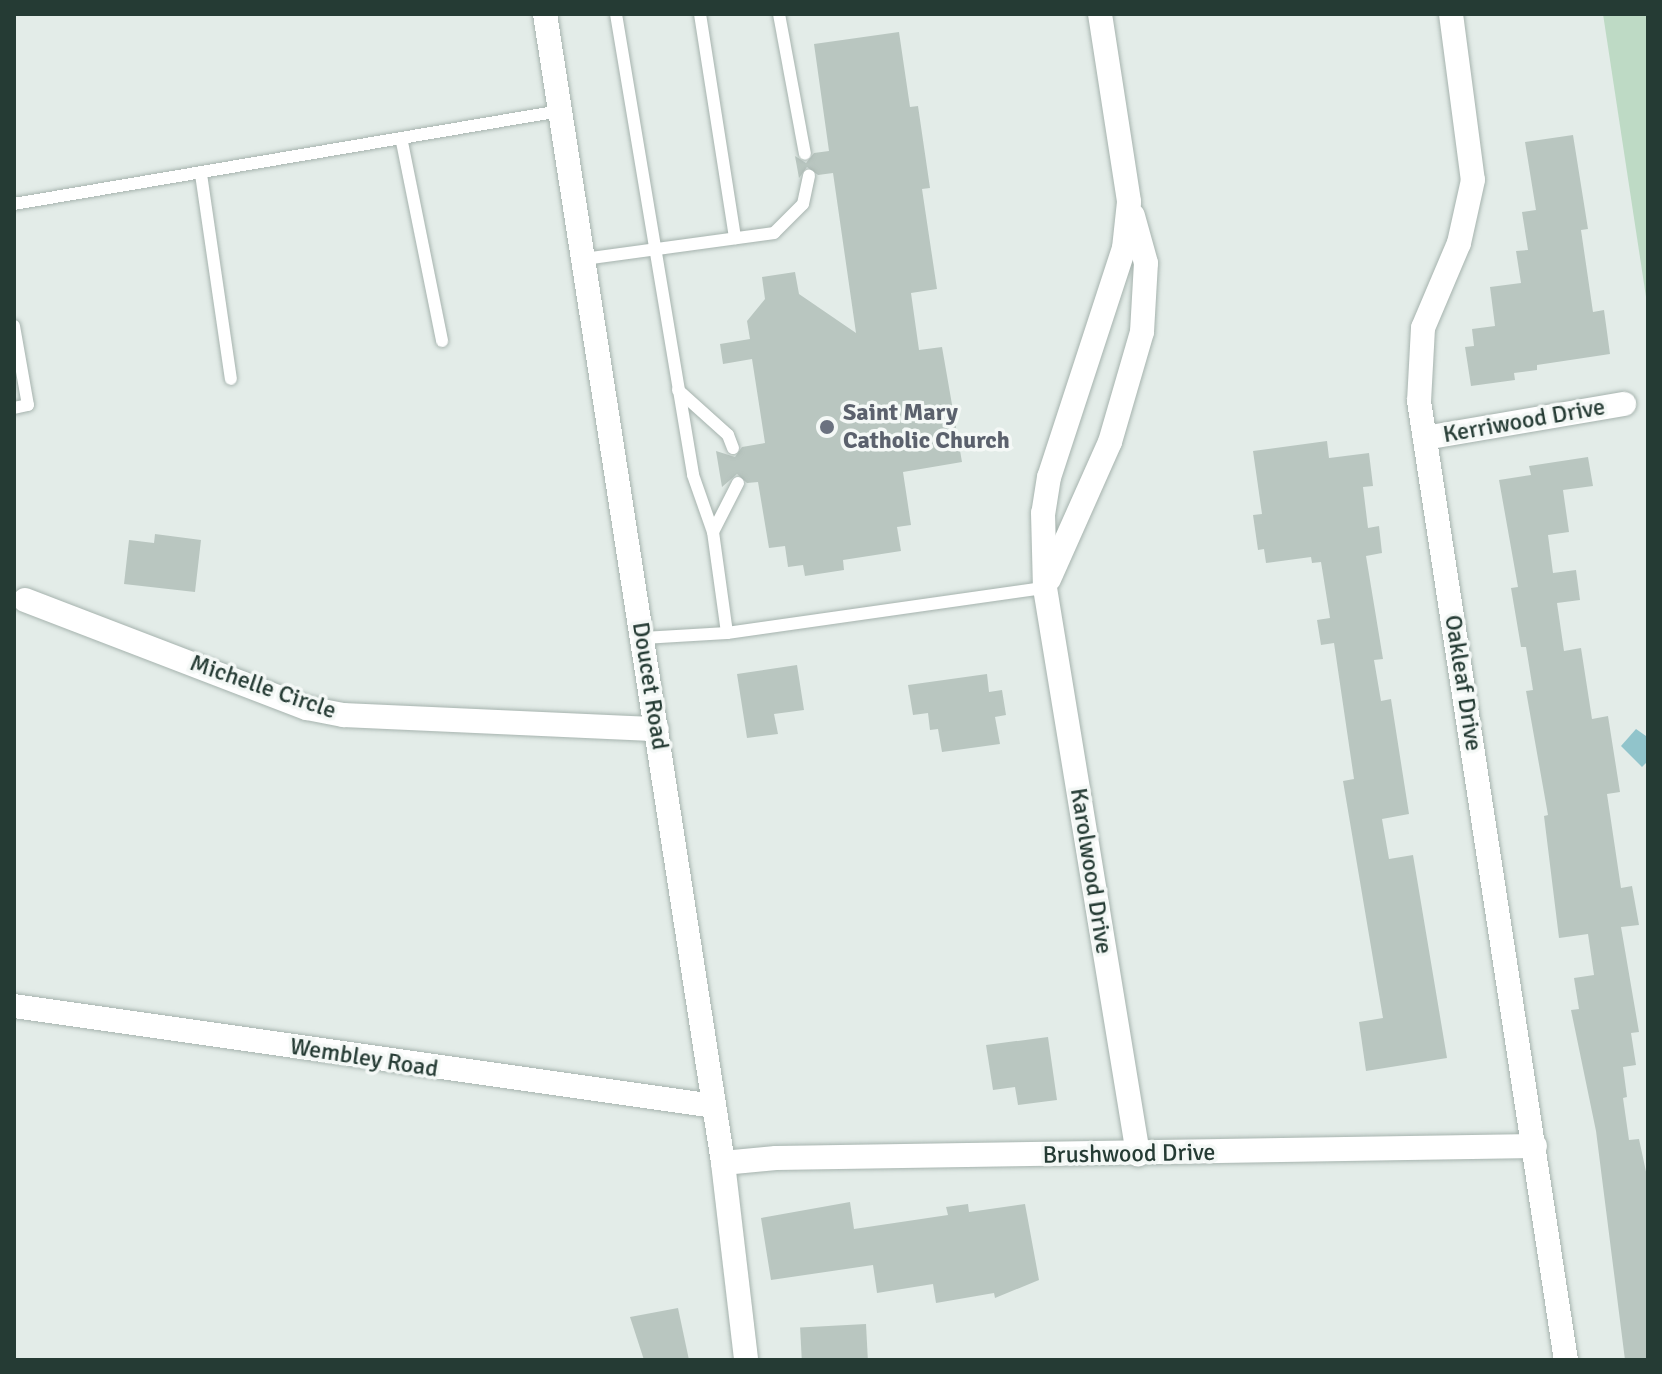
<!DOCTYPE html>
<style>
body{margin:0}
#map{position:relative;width:1662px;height:1374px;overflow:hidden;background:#e3ece8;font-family:Signika,sans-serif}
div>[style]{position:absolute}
.green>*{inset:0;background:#bedac5}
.water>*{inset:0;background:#91c4cb}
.building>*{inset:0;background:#b9c6c0;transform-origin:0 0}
.roads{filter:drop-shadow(0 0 2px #a6b3ae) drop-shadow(0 0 2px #a6b3ae)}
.service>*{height:12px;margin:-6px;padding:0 6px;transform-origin:6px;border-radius:6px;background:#fff}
.minor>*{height:24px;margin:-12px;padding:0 12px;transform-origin:12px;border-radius:12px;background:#fff}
.tertiary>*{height:24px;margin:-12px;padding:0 12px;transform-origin:12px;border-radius:12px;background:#fff}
.dots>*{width:22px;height:22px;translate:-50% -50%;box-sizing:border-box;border:4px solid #f4f8f6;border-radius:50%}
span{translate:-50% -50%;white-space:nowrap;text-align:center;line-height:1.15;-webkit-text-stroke:7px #f4f8f6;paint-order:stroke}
.worship-label{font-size:24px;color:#5b616d;font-weight:700}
.left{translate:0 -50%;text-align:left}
.street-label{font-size:24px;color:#253b34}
.frame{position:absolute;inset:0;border:16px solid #253b34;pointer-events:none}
</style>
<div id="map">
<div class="green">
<div style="clip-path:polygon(1603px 14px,1648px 14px,1648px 310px)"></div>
</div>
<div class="water">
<div style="clip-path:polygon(1636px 729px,1646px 736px,1648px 761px,1642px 767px,1621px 746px)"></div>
</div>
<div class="building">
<div style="clip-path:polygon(899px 32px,910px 107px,918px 106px,930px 188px,922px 189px,937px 289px,911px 293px,919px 350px,942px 347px,962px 462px,903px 472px,911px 525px,897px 527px,901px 551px,843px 560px,844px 570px,805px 576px,803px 565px,788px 567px,785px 546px,769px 548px,758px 482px,747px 483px,737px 474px,722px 487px,716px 451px,735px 457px,742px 447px,765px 443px,752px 359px,723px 364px,720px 344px,750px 339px,747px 321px,765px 299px,762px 277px,795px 272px,799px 294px,856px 333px,833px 173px,818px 175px,807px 167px,799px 178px,795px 156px,806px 163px,814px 153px,829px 151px,814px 44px)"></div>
<div style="clip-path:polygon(1573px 135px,1588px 229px,1581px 230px,1593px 312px,1604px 310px,1610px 354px,1537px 365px,1537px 370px,1514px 373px,1515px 380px,1471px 386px,1465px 347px,1474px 346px,1472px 329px,1495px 326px,1490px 287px,1521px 283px,1516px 251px,1528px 250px,1522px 212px,1536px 210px,1525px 142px)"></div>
<div style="clip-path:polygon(1327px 441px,1329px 458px,1369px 453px,1373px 486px,1363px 487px,1368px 528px,1379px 526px,1382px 553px,1366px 556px,1383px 659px,1374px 660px,1381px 701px,1391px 699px,1409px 814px,1382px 819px,1389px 859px,1413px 855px,1447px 1058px,1366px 1071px,1359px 1022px,1383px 1018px,1343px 781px,1354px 779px,1334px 643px,1321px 645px,1317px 620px,1330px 618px,1321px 562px,1312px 563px,1311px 557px,1266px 563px,1264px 549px,1258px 550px,1253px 515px,1262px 514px,1253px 451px)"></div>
<div style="clip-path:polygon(1588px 457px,1593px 486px,1563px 490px,1569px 532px,1548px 535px,1553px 573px,1576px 570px,1580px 600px,1557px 603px,1564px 651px,1581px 648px,1592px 719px,1608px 716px,1620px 792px,1607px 794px,1621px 888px,1632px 886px,1639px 925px,1621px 927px,1639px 1032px,1631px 1033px,1636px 1065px,1623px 1067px,1627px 1097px,1623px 1098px,1629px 1140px,1639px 1139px,1648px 1181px,1648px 1360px,1625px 1360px,1596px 1131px,1571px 1010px,1579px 1009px,1574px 978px,1594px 975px,1588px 934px,1559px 938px,1544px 816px,1548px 815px,1526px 691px,1533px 690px,1526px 647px,1521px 647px,1511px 588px,1518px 587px,1499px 480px,1531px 475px,1529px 466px)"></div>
<div style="clip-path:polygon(155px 534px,201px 540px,195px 592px,124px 584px,129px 540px,154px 543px)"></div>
<div style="clip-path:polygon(797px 665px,804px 710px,774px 714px,778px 734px,747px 738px,737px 674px)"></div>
<div style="clip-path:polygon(987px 674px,989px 692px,1002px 690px,1006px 715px,995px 717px,1000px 744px,942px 752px,938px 729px,930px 730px,928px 713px,913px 715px,908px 685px)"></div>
<div style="clip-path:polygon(1048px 1037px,1057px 1100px,1018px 1105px,1015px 1087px,993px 1090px,986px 1045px)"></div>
<div style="clip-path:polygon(850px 1202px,854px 1229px,948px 1215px,946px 1207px,968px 1204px,969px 1212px,1025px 1204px,1039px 1280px,995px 1298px,994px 1293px,936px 1303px,933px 1284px,877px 1293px,873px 1265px,771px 1280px,761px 1218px)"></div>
<div style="clip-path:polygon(678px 1308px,689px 1360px,644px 1360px,630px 1317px)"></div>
<div style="left:866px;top:1324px;width:36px;height:66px;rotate:87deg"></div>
</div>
<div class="roads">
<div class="service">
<div style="left:616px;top:14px;width:467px;rotate:80.5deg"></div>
<div style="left:693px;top:475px;width:60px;rotate:70.7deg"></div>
<div style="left:713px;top:532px;width:102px;rotate:82.1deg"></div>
<div style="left:727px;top:633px;width:321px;rotate:-8.1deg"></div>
<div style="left:700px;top:14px;width:227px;rotate:81.1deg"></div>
<div style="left:779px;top:14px;width:142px;rotate:79.5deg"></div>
<div style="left:402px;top:142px;width:203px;rotate:78.6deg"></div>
<div style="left:201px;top:174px;width:207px;rotate:81.7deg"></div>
<div style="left:14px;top:204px;width:554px;rotate:-9.67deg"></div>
<div style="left:584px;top:259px;width:192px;rotate:-7.8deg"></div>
<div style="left:774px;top:233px;width:41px;rotate:-45deg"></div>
<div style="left:803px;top:204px;width:29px;rotate:-78deg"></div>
<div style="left:14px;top:326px;width:80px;rotate:80deg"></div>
<div style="left:28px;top:405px;width:14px;rotate:168deg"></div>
<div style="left:678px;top:390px;width:67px;rotate:42deg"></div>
<div style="left:728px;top:435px;width:14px;rotate:69deg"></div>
<div style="left:713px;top:532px;width:55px;rotate:-63deg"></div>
<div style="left:643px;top:638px;width:84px;rotate:-3.4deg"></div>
</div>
<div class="minor">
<div style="left:1100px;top:14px;width:190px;rotate:81.2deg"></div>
<div style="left:1129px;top:202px;width:46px;rotate:96.2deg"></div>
<div style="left:1124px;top:248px;width:241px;rotate:108.1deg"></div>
<div style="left:1049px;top:477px;width:36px;rotate:99deg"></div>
<div style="left:1043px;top:513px;width:75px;rotate:88.5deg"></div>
<div style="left:1045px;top:588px;width:574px;rotate:80.67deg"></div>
<div style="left:1451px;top:14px;width:167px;rotate:82.5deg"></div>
<div style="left:1473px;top:180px;width:65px;rotate:102.5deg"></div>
<div style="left:1459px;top:243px;width:92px;rotate:113deg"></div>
<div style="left:1423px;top:328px;width:73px;rotate:93.1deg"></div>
<div style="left:1419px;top:401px;width:970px;rotate:81.29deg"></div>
<div style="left:1425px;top:438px;width:202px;rotate:-9.7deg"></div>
<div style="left:1049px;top:579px;width:150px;rotate:-66deg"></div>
<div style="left:1110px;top:442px;width:115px;rotate:-73.8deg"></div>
<div style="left:1142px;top:332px;width:69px;rotate:-86.7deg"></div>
<div style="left:1146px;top:263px;width:49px;rotate:-105.5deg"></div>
<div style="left:25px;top:600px;width:302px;rotate:21deg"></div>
<div style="left:307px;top:708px;width:38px;rotate:11deg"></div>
<div style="left:344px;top:715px;width:313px;rotate:2.6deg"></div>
<div style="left:14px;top:1006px;width:707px;rotate:8.13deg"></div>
<div style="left:723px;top:1163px;width:53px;rotate:-5.4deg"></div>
<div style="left:776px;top:1158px;width:759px;rotate:-0.91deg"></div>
</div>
<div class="tertiary">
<div style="left:545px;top:14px;width:1163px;rotate:81.19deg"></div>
<div style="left:723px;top:1163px;width:198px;rotate:83.3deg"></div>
</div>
</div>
<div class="dots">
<div style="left:827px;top:427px;background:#6b7280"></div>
</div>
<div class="worship-label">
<span class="left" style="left:843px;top:427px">Saint Mary<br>Catholic Church</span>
</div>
<div class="street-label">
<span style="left:1524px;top:421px;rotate:-10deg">Kerriwood Drive</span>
<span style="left:1463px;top:683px;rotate:81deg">Oakleaf Drive</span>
<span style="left:650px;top:686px;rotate:81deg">Doucet Road</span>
<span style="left:263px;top:687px;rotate:19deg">Michelle Circle</span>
<span style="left:1091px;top:871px;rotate:81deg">Karolwood Drive</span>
<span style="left:364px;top:1058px;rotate:9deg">Wembley Road</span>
<span style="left:1129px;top:1154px;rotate:-1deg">Brushwood Drive</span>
</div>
<div class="frame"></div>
</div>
